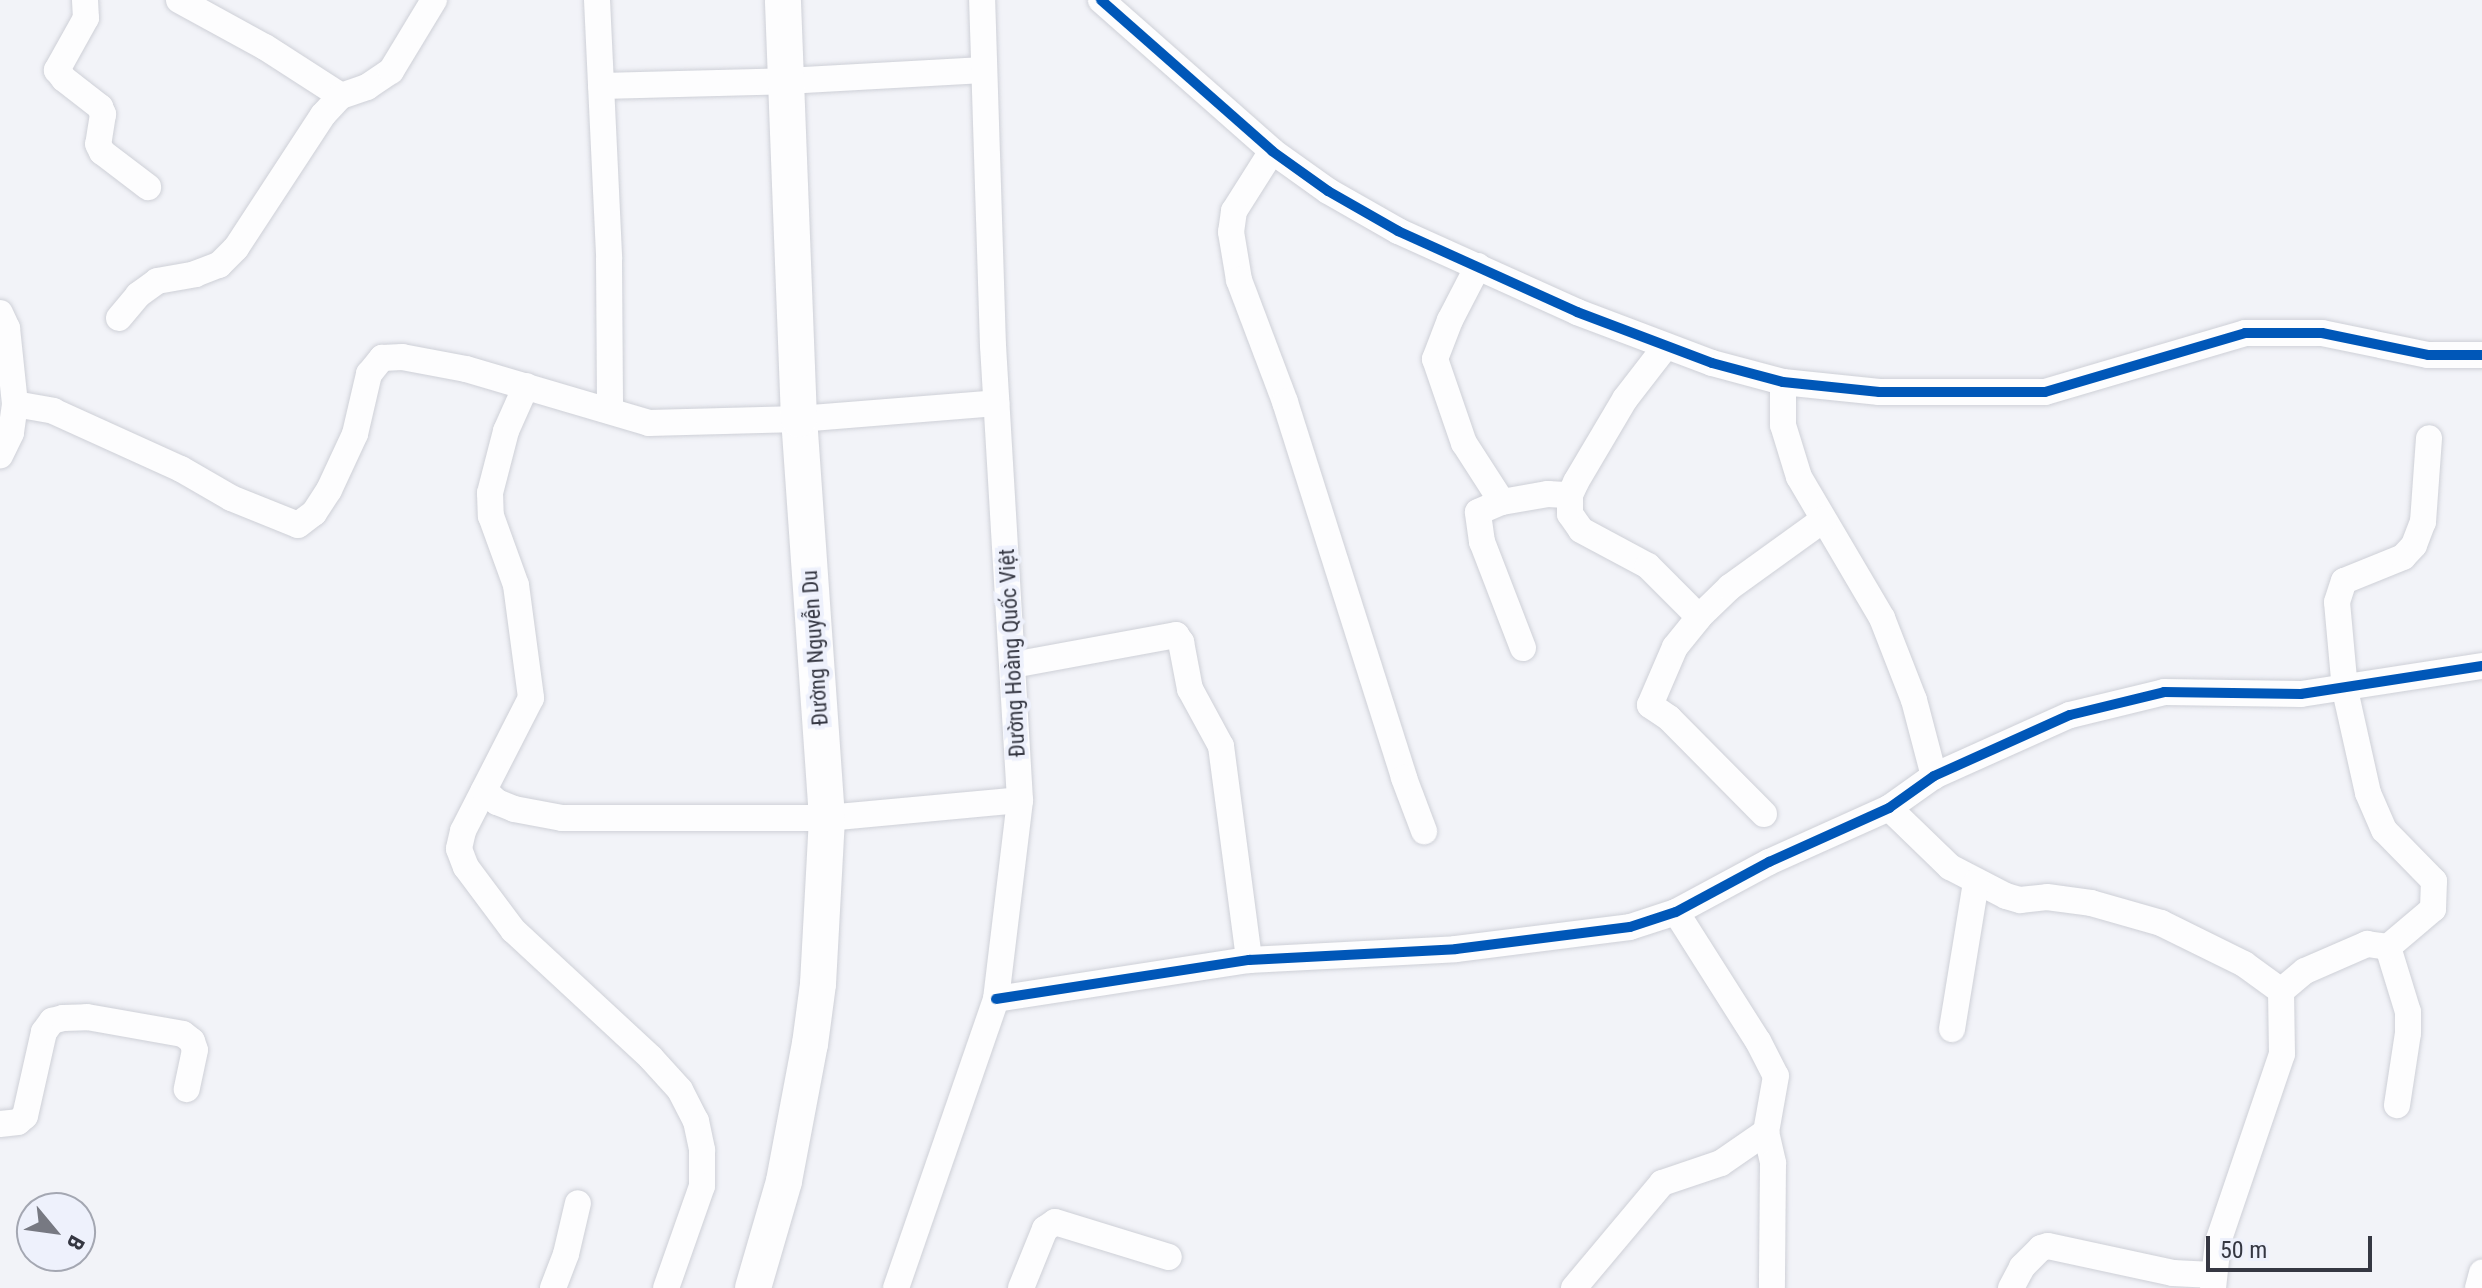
<!DOCTYPE html>
<meta charset="utf-8">
<style>
body{margin:0}
#map{position:relative;width:2482px;height:1288px;overflow:hidden;background:#f2f3f8;font-family:"Roboto Condensed",sans-serif}
div>[style]{position:absolute}
.roads{filter:drop-shadow(0 0 2px #ced0d7) drop-shadow(0 0 2px #ced0d7)}
.street>*{height:26px;margin:-13px;padding:0 13px;transform-origin:13px;border-radius:13px;background:#fdfdfe}
.secondary>*{height:36px;margin:-18px;padding:0 18px;transform-origin:18px;border-radius:18px;background:#fdfdfe}
.cycleway>*{height:10px;margin:-5px;padding:0 5px;transform-origin:5px;border-radius:5px;background:#0057b8}
span{translate:-50% -50%;white-space:nowrap;text-align:center;line-height:1.15;-webkit-text-stroke:8px #eef1fc;paint-order:stroke}
.street-label{font-size:22px;color:#353742}
.north{position:absolute;left:16px;top:1192px;width:80px;height:80px;box-sizing:border-box;background:#eef1fc;border:2px solid #a4a7b2;border-radius:50%;rotate:119deg;font-size:22px;font-weight:700;line-height:32px;text-align:center;color:#353742}
.north::after{content:'';display:block;margin:auto;width:28px;height:36px;background:#777982;clip-path:polygon(50% 0,100% 100%,50% 72%,0 100%)}
.scale{position:absolute;left:2206px;top:1236px;width:166px;height:36px;box-sizing:border-box;border:4px solid #353742;border-top:0;padding-left:10px;font-size:24px;line-height:28px;white-space:nowrap;color:#353742;-webkit-text-stroke:6px #eef1fc;paint-order:stroke}
</style>
<div id="map">
<div class="roads">
<div class="street">
<div style="left:85px;top:0;width:18px;rotate:87deg"></div>
<div style="left:86px;top:18px;width:60px;rotate:119.1deg"></div>
<div style="left:57px;top:70px;width:11px;rotate:52deg"></div>
<div style="left:64px;top:79px;width:46px;rotate:37.9deg"></div>
<div style="left:100px;top:107px;width:8px;rotate:67deg"></div>
<div style="left:103px;top:114px;width:30px;rotate:99deg"></div>
<div style="left:98px;top:144px;width:9px;rotate:63deg"></div>
<div style="left:102px;top:152px;width:58px;rotate:37.3deg"></div>
<div style="left:179px;top:0;width:98px;rotate:28.7deg"></div>
<div style="left:265px;top:47px;width:90px;rotate:32.8deg"></div>
<div style="left:597px;top:0;width:259px;rotate:87.3deg"></div>
<div style="left:609px;top:259px;width:152px;rotate:89.6deg"></div>
<div style="left:1101px;top:0;width:228px;rotate:41.4deg"></div>
<div style="left:1272px;top:151px;width:69px;rotate:35.5deg"></div>
<div style="left:1328px;top:191px;width:81px;rotate:29.7deg"></div>
<div style="left:1398px;top:231px;width:196px;rotate:24.3deg"></div>
<div style="left:1577px;top:312px;width:144px;rotate:20.7deg"></div>
<div style="left:1712px;top:363px;width:73px;rotate:15deg"></div>
<div style="left:1783px;top:382px;width:97px;rotate:5.9deg"></div>
<div style="left:1879px;top:392px;width:166px"></div>
<div style="left:2045px;top:392px;width:209px;rotate:-16.4deg"></div>
<div style="left:2245px;top:333px;width:77px"></div>
<div style="left:2322px;top:333px;width:108px;rotate:11.7deg"></div>
<div style="left:2428px;top:355px;width:54px"></div>
<div style="left:601px;top:86px;width:185px;rotate:-1.5deg"></div>
<div style="left:786px;top:81px;width:198px;rotate:-3.2deg"></div>
<div style="left:1272px;top:151px;width:71px;rotate:122.3deg"></div>
<div style="left:1234px;top:211px;width:21px;rotate:98deg"></div>
<div style="left:1231px;top:232px;width:49px;rotate:80.5deg"></div>
<div style="left:1239px;top:280px;width:130px;rotate:69.3deg"></div>
<div style="left:1285px;top:402px;width:394px;rotate:72.4deg"></div>
<div style="left:1404px;top:778px;width:57px;rotate:69.3deg"></div>
<div style="left:1478px;top:266px;width:61px;rotate:117.4deg"></div>
<div style="left:1450px;top:320px;width:42px;rotate:111deg"></div>
<div style="left:1435px;top:359px;width:89px;rotate:71deg"></div>
<div style="left:1464px;top:443px;width:70px;rotate:57.2deg"></div>
<div style="left:0;top:313px;width:17px;rotate:65deg"></div>
<div style="left:7px;top:328px;width:76px;rotate:84deg"></div>
<div style="left:15px;top:404px;width:29px;rotate:98deg"></div>
<div style="left:11px;top:433px;width:25px;rotate:116deg"></div>
<div style="left:119px;top:318px;width:30px;rotate:-50deg"></div>
<div style="left:138px;top:295px;width:24px;rotate:-36deg"></div>
<div style="left:157px;top:281px;width:39px;rotate:-10deg"></div>
<div style="left:195px;top:274px;width:26px;rotate:-21deg"></div>
<div style="left:219px;top:265px;width:24px;rotate:-45deg"></div>
<div style="left:236px;top:248px;width:159px;rotate:-56.8deg"></div>
<div style="left:323px;top:115px;width:26px;rotate:-47deg"></div>
<div style="left:341px;top:96px;width:28px;rotate:-19deg"></div>
<div style="left:367px;top:87px;width:29px;rotate:-34deg"></div>
<div style="left:391px;top:71px;width:83px;rotate:-58.8deg"></div>
<div style="left:1666px;top:346px;width:67px;rotate:127.7deg"></div>
<div style="left:1625px;top:399px;width:96px;rotate:120.6deg"></div>
<div style="left:1576px;top:482px;width:14px;rotate:115deg"></div>
<div style="left:1570px;top:495px;width:19px;rotate:90deg"></div>
<div style="left:1570px;top:514px;width:19px;rotate:55deg"></div>
<div style="left:1581px;top:530px;width:76px;rotate:28.2deg"></div>
<div style="left:1648px;top:566px;width:72px;rotate:45deg"></div>
<div style="left:1783px;top:382px;width:43px;rotate:90deg"></div>
<div style="left:1783px;top:425px;width:54px;rotate:72.9deg"></div>
<div style="left:1799px;top:477px;width:164px;rotate:59.5deg"></div>
<div style="left:1882px;top:618px;width:88px;rotate:68.7deg"></div>
<div style="left:1914px;top:700px;width:79px;rotate:75.3deg"></div>
<div style="left:526px;top:386px;width:49px;rotate:114deg"></div>
<div style="left:506px;top:431px;width:64px;rotate:104.5deg"></div>
<div style="left:490px;top:493px;width:23px;rotate:88deg"></div>
<div style="left:491px;top:516px;width:73px;rotate:70.1deg"></div>
<div style="left:516px;top:585px;width:114px;rotate:82.4deg"></div>
<div style="left:531px;top:698px;width:149px;rotate:117.1deg"></div>
<div style="left:463px;top:831px;width:18px;rotate:103deg"></div>
<div style="left:459px;top:849px;width:19px;rotate:69deg"></div>
<div style="left:466px;top:867px;width:79px;rotate:53.3deg"></div>
<div style="left:513px;top:930px;width:188px;rotate:42.8deg"></div>
<div style="left:651px;top:1058px;width:43px;rotate:47.8deg"></div>
<div style="left:680px;top:1090px;width:35px;rotate:63deg"></div>
<div style="left:696px;top:1121px;width:30px;rotate:78deg"></div>
<div style="left:702px;top:1150px;width:36px;rotate:90deg"></div>
<div style="left:702px;top:1186px;width:108px;rotate:109.4deg"></div>
<div style="left:15px;top:404px;width:39px;rotate:10deg"></div>
<div style="left:53px;top:411px;width:141px;rotate:24.4deg"></div>
<div style="left:181px;top:469px;width:58px;rotate:30.1deg"></div>
<div style="left:231px;top:498px;width:72px;rotate:21.9deg"></div>
<div style="left:298px;top:525px;width:20px;rotate:-37deg"></div>
<div style="left:314px;top:513px;width:27px;rotate:-57deg"></div>
<div style="left:329px;top:490px;width:62px;rotate:-65.1deg"></div>
<div style="left:355px;top:434px;width:62px;rotate:-76.9deg"></div>
<div style="left:369px;top:374px;width:21px;rotate:-51deg"></div>
<div style="left:382px;top:358px;width:20px;rotate:-3deg"></div>
<div style="left:402px;top:357px;width:65px;rotate:10.6deg"></div>
<div style="left:466px;top:369px;width:191px;rotate:16.4deg"></div>
<div style="left:649px;top:423px;width:150px;rotate:-1.5deg"></div>
<div style="left:799px;top:419px;width:198px;rotate:-4.6deg"></div>
<div style="left:1523px;top:648px;width:114px;rotate:-111.1deg"></div>
<div style="left:1482px;top:542px;width:30px;rotate:-98deg"></div>
<div style="left:1478px;top:512px;width:26px;rotate:-23deg"></div>
<div style="left:1502px;top:502px;width:47px;rotate:-9.9deg"></div>
<div style="left:1548px;top:494px;width:22px;rotate:3deg"></div>
<div style="left:1013px;top:665px;width:166px;rotate:-10.4deg"></div>
<div style="left:1176px;top:635px;width:9px;rotate:54deg"></div>
<div style="left:1181px;top:642px;width:48px;rotate:79.2deg"></div>
<div style="left:1190px;top:689px;width:65px;rotate:61.5deg"></div>
<div style="left:1221px;top:746px;width:216px;rotate:82.5deg"></div>
<div style="left:484px;top:790px;width:18px;rotate:43deg"></div>
<div style="left:497px;top:802px;width:18px;rotate:22deg"></div>
<div style="left:514px;top:809px;width:49px;rotate:10.6deg"></div>
<div style="left:562px;top:818px;width:265px"></div>
<div style="left:827px;top:818px;width:194px;rotate:-5.3deg"></div>
<div style="left:1889px;top:808px;width:85px;rotate:44deg"></div>
<div style="left:1950px;top:867px;width:63px;rotate:27.4deg"></div>
<div style="left:2006px;top:896px;width:15px;rotate:16deg"></div>
<div style="left:2020px;top:900px;width:27px;rotate:-6deg"></div>
<div style="left:2047px;top:897px;width:44px;rotate:7.8deg"></div>
<div style="left:2091px;top:903px;width:73px;rotate:15.9deg"></div>
<div style="left:2161px;top:923px;width:93px;rotate:26.3deg"></div>
<div style="left:2244px;top:964px;width:46px;rotate:36.1deg"></div>
<div style="left:2281px;top:991px;width:63px;rotate:89.1deg"></div>
<div style="left:2282px;top:1054px;width:199px;rotate:108.8deg"></div>
<div style="left:2218px;top:1242px;width:46px;rotate:96.2deg"></div>
<div style="left:1764px;top:814px;width:135px;rotate:-134.7deg"></div>
<div style="left:1669px;top:718px;width:23px;rotate:-146deg"></div>
<div style="left:1650px;top:705px;width:63px;rotate:-66.7deg"></div>
<div style="left:1675px;top:647px;width:38px;rotate:-51deg"></div>
<div style="left:1699px;top:617px;width:43px;rotate:-44.1deg"></div>
<div style="left:1730px;top:587px;width:115px;rotate:-35.8deg"></div>
<div style="left:1676px;top:912px;width:153px;rotate:57.6deg"></div>
<div style="left:1758px;top:1041px;width:39px;rotate:63deg"></div>
<div style="left:1776px;top:1076px;width:57px;rotate:100.1deg"></div>
<div style="left:1766px;top:1132px;width:32px;rotate:77deg"></div>
<div style="left:1773px;top:1163px;width:125px;rotate:90.5deg"></div>
<div style="left:2388px;top:947px;width:68px;rotate:72.9deg"></div>
<div style="left:2408px;top:1012px;width:21px;rotate:90deg"></div>
<div style="left:2408px;top:1033px;width:73px;rotate:98.7deg"></div>
<div style="left:2281px;top:991px;width:31px;rotate:-40deg"></div>
<div style="left:2305px;top:971px;width:68px;rotate:-23.5deg"></div>
<div style="left:2367px;top:944px;width:21px;rotate:8deg"></div>
<div style="left:2388px;top:947px;width:59px;rotate:-40.2deg"></div>
<div style="left:2433px;top:909px;width:28px;rotate:-88deg"></div>
<div style="left:2434px;top:881px;width:71px;rotate:-134.4deg"></div>
<div style="left:2384px;top:830px;width:40px;rotate:-113.4deg"></div>
<div style="left:2368px;top:793px;width:106px;rotate:-102.6deg"></div>
<div style="left:2345px;top:690px;width:88px;rotate:-95.2deg"></div>
<div style="left:2337px;top:602px;width:22px;rotate:-72deg"></div>
<div style="left:2344px;top:581px;width:64px;rotate:-22.1deg"></div>
<div style="left:2403px;top:557px;width:16px;rotate:-47deg"></div>
<div style="left:2414px;top:545px;width:25px;rotate:-69deg"></div>
<div style="left:2423px;top:522px;width:84px;rotate:-85.9deg"></div>
<div style="left:996px;top:999px;width:256px;rotate:-8.8deg"></div>
<div style="left:1249px;top:960px;width:207px;rotate:-3deg"></div>
<div style="left:1456px;top:949px;width:175px;rotate:-7.2deg"></div>
<div style="left:1630px;top:927px;width:48px;rotate:-18.1deg"></div>
<div style="left:1676px;top:912px;width:106px;rotate:-28.3deg"></div>
<div style="left:1769px;top:862px;width:132px;rotate:-24.2deg"></div>
<div style="left:1889px;top:808px;width:55px;rotate:-35.4deg"></div>
<div style="left:1934px;top:776px;width:149px;rotate:-24.2deg"></div>
<div style="left:2070px;top:715px;width:97px;rotate:-13.7deg"></div>
<div style="left:2164px;top:692px;width:137px;rotate:0.8deg"></div>
<div style="left:2301px;top:694px;width:183px;rotate:-8.8deg"></div>
<div style="left:1952px;top:1029px;width:149px;rotate:-80.7deg"></div>
<div style="left:0;top:1124px;width:18px;rotate:-6deg"></div>
<div style="left:18px;top:1122px;width:9px;rotate:-41deg"></div>
<div style="left:25px;top:1116px;width:86px;rotate:-77.3deg"></div>
<div style="left:44px;top:1032px;width:14px;rotate:-54deg"></div>
<div style="left:52px;top:1021px;width:11px;rotate:-15deg"></div>
<div style="left:63px;top:1018px;width:24px;rotate:-2deg"></div>
<div style="left:87px;top:1017px;width:97px;rotate:10deg"></div>
<div style="left:183px;top:1034px;width:11px;rotate:38deg"></div>
<div style="left:192px;top:1041px;width:9px;rotate:72deg"></div>
<div style="left:195px;top:1050px;width:40px;rotate:102deg"></div>
<div style="left:553px;top:1288px;width:36px;rotate:-69deg"></div>
<div style="left:566px;top:1254px;width:52px;rotate:-76.8deg"></div>
<div style="left:896px;top:1288px;width:306px;rotate:-70.9deg"></div>
<div style="left:996px;top:999px;width:200px;rotate:-83.1deg"></div>
<div style="left:1020px;top:800px;width:455px;rotate:-93.4deg"></div>
<div style="left:993px;top:346px;width:346px;rotate:-91.8deg"></div>
<div style="left:1021px;top:1288px;width:64px;rotate:-67.9deg"></div>
<div style="left:1045px;top:1229px;width:12px;rotate:-35deg"></div>
<div style="left:1055px;top:1222px;width:119px;rotate:17.1deg"></div>
<div style="left:1574px;top:1288px;width:137px;rotate:-50deg"></div>
<div style="left:1662px;top:1183px;width:62px;rotate:-18.7deg"></div>
<div style="left:1721px;top:1163px;width:55px;rotate:-34.6deg"></div>
<div style="left:2011px;top:1288px;width:24px;rotate:-62deg"></div>
<div style="left:2022px;top:1267px;width:27px;rotate:-45deg"></div>
<div style="left:2041px;top:1248px;width:7px;rotate:-16deg"></div>
<div style="left:2048px;top:1246px;width:128px;rotate:12.2deg"></div>
<div style="left:2173px;top:1273px;width:40px;rotate:2.9deg"></div>
<div style="left:2478px;top:1288px;width:16px;rotate:-75deg"></div>
</div>
<div class="secondary">
<div style="left:753px;top:1288px;width:111px;rotate:-73.8deg"></div>
<div style="left:784px;top:1181px;width:139px;rotate:-79.3deg"></div>
<div style="left:810px;top:1044px;width:61px;rotate:-82.4deg"></div>
<div style="left:818px;top:984px;width:166px;rotate:-86.9deg"></div>
<div style="left:827px;top:818px;width:400px;rotate:-94deg"></div>
<div style="left:799px;top:419px;width:419px;rotate:-92.2deg"></div>
</div>
</div>
<div class="cycleway">
<div style="left:1101px;top:0;width:228px;rotate:41.4deg"></div>
<div style="left:1272px;top:151px;width:69px;rotate:35.5deg"></div>
<div style="left:1328px;top:191px;width:81px;rotate:29.7deg"></div>
<div style="left:1398px;top:231px;width:196px;rotate:24.3deg"></div>
<div style="left:1577px;top:312px;width:144px;rotate:20.7deg"></div>
<div style="left:1712px;top:363px;width:73px;rotate:15deg"></div>
<div style="left:1783px;top:382px;width:97px;rotate:5.9deg"></div>
<div style="left:1879px;top:392px;width:166px"></div>
<div style="left:2045px;top:392px;width:209px;rotate:-16.4deg"></div>
<div style="left:2245px;top:333px;width:77px"></div>
<div style="left:2322px;top:333px;width:108px;rotate:11.7deg"></div>
<div style="left:2428px;top:355px;width:54px"></div>
<div style="left:996px;top:999px;width:256px;rotate:-8.8deg"></div>
<div style="left:1249px;top:960px;width:207px;rotate:-3deg"></div>
<div style="left:1456px;top:949px;width:175px;rotate:-7.2deg"></div>
<div style="left:1630px;top:927px;width:48px;rotate:-18.1deg"></div>
<div style="left:1676px;top:912px;width:106px;rotate:-28.3deg"></div>
<div style="left:1769px;top:862px;width:132px;rotate:-24.2deg"></div>
<div style="left:1889px;top:808px;width:55px;rotate:-35.4deg"></div>
<div style="left:1934px;top:776px;width:149px;rotate:-24.2deg"></div>
<div style="left:2070px;top:715px;width:97px;rotate:-13.7deg"></div>
<div style="left:2164px;top:692px;width:137px;rotate:0.8deg"></div>
<div style="left:2301px;top:694px;width:183px;rotate:-8.8deg"></div>
</div>
<div class="street-label">
<span style="left:815px;top:648px;rotate:-94deg">Đường Nguyễn Du</span>
<span style="left:1012px;top:653px;rotate:-93deg">Đường Hoàng Quốc Việt</span>
</div>
<div class="north">B</div>
<div class="scale">50 m</div>
</div>
